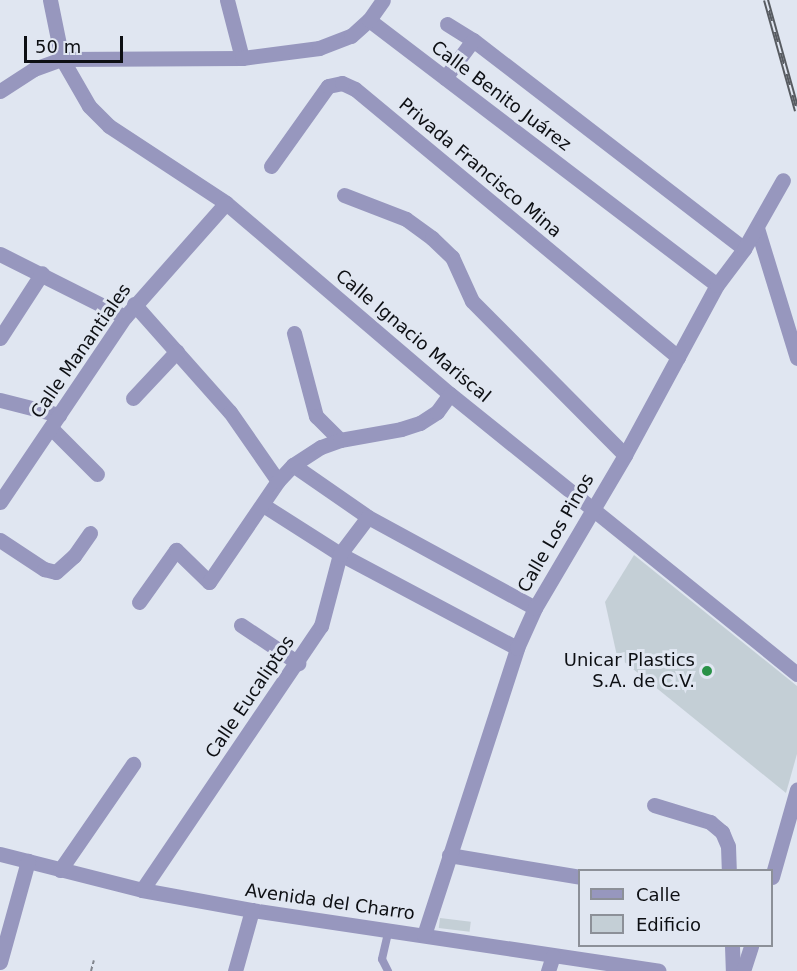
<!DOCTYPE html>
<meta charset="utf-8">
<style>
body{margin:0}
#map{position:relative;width:797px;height:971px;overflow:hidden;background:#e0e6f1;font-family:"DejaVu Sans",sans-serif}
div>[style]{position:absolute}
.building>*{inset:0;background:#c4cfd6;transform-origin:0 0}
.path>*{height:2px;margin-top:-1px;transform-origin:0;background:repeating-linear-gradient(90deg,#82868e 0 4.5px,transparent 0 7.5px)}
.service>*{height:8px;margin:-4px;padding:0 4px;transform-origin:4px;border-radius:4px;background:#9797be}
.minor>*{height:15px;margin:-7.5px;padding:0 7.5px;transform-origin:7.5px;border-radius:7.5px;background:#9797be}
.rail>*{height:6px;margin-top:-3px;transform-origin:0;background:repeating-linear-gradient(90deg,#e0e6f1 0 11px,#575b61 0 22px);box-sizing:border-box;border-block:2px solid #575b61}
.dots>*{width:16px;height:16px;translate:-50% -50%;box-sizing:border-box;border:3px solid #e0e6f1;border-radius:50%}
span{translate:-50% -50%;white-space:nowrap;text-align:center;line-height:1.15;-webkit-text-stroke:6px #e0e6f1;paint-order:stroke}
.street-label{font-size:18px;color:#0d0f13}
.poi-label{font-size:18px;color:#0d0f13}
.right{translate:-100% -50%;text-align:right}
.legend{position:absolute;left:578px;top:869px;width:195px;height:78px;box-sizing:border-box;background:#e0e6f1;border:2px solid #8c9098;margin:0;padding:8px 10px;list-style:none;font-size:18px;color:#0d0f13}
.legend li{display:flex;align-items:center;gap:12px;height:30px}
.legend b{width:30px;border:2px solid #8c9098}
.scale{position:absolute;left:24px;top:36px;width:99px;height:27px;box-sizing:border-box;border:3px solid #0d0f13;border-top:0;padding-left:8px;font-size:18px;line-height:21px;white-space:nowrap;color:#0d0f13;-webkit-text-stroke:4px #e0e6f1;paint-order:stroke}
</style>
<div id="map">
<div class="building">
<div style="clip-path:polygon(634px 555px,797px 686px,797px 754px,786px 793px,617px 656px,605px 602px)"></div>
<div style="left:440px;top:918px;width:31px;height:10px;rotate:7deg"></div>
</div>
<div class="path">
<div style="left:91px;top:971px;width:11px;rotate:-75deg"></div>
</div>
<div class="service">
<div style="left:388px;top:971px;width:13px;rotate:-117deg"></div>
<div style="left:382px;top:959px;width:31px;rotate:-77deg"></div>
</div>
<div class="minor">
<div style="left:50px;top:0;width:60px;rotate:78.5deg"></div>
<div style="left:62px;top:59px;width:54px;rotate:60.1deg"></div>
<div style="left:89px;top:106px;width:28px;rotate:45deg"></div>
<div style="left:109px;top:126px;width:140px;rotate:33.3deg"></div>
<div style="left:226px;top:203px;width:294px;rotate:40.5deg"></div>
<div style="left:450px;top:394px;width:446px;rotate:38.9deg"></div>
<div style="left:227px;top:0;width:60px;rotate:75.5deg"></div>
<div style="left:369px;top:20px;width:437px;rotate:37.3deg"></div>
<div style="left:447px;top:24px;width:31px;rotate:32deg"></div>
<div style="left:473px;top:40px;width:342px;rotate:37.6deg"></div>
<div style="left:445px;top:78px;width:47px;rotate:-53.6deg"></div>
<div style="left:0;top:91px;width:40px;rotate:-32.9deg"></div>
<div style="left:34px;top:69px;width:30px;rotate:-20deg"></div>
<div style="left:62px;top:59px;width:180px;rotate:-0.3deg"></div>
<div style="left:242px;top:58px;width:78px;rotate:-7.4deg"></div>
<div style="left:319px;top:48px;width:34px;rotate:-21deg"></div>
<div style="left:351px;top:36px;width:24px;rotate:-42deg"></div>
<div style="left:369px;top:20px;width:24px;rotate:-55deg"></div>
<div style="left:271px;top:166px;width:98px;rotate:-54.5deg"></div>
<div style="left:328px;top:86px;width:14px;rotate:-12deg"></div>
<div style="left:342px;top:83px;width:14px;rotate:25deg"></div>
<div style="left:355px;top:89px;width:420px;rotate:39.7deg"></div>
<div style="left:344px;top:195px;width:66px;rotate:21.2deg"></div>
<div style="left:406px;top:219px;width:32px;rotate:36deg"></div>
<div style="left:432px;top:238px;width:28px;rotate:44deg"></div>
<div style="left:452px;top:257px;width:48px;rotate:65.6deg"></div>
<div style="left:472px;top:301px;width:217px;rotate:45.2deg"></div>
<div style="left:757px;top:228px;width:136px;rotate:72.9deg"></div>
<div style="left:0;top:254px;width:140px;rotate:26.7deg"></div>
<div style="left:134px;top:304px;width:144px;rotate:48.4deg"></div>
<div style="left:230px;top:412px;width:84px;rotate:55.2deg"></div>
<div style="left:294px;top:333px;width:86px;rotate:75.2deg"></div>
<div style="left:316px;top:416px;width:34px;rotate:45deg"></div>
<div style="left:0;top:338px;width:77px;rotate:-57.1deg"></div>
<div style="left:133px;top:398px;width:64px;rotate:-46.9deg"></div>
<div style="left:0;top:400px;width:61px;rotate:14.3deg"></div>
<div style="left:51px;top:428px;width:65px;rotate:45deg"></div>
<div style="left:293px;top:465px;width:91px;rotate:34.7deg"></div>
<div style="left:368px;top:517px;width:190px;rotate:28.6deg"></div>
<div style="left:0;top:502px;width:223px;rotate:-56deg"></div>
<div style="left:125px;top:317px;width:152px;rotate:-48.5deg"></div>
<div style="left:263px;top:505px;width:91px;rotate:32.5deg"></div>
<div style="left:340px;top:554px;width:200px;rotate:28deg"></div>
<div style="left:0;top:540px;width:53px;rotate:33.4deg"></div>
<div style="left:44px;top:569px;width:12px;rotate:14deg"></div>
<div style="left:56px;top:572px;width:24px;rotate:-42deg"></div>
<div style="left:74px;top:556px;width:28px;rotate:-55deg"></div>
<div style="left:139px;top:602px;width:64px;rotate:-54.6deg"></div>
<div style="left:176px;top:550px;width:46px;rotate:44.1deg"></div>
<div style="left:209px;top:582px;width:122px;rotate:-55.7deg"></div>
<div style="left:278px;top:481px;width:22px;rotate:-47deg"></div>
<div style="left:293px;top:465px;width:33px;rotate:-33deg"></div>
<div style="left:321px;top:447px;width:20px;rotate:-20deg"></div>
<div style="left:340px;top:440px;width:62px;rotate:-10.2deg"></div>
<div style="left:401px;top:429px;width:20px;rotate:-18deg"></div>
<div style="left:420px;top:423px;width:20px;rotate:-33deg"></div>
<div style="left:437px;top:412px;width:22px;rotate:-54deg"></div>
<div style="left:241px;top:625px;width:69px;rotate:33.7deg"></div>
<div style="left:654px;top:805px;width:59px;rotate:16.9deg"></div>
<div style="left:710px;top:822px;width:16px;rotate:40deg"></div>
<div style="left:722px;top:832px;width:15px;rotate:67deg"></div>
<div style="left:728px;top:846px;width:24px;rotate:88deg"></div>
<div style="left:0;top:854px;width:146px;rotate:14.2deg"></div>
<div style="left:142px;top:890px;width:112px;rotate:10.3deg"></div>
<div style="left:252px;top:910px;width:411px;rotate:8.5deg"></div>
<div style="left:449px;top:855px;width:133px;rotate:9.5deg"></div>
<div style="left:60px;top:870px;width:129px;rotate:-55.4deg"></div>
<div style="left:772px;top:877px;width:91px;rotate:-74.1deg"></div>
<div style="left:142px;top:890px;width:319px;rotate:-55.9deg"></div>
<div style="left:321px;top:626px;width:74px;rotate:-75.2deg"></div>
<div style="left:340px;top:554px;width:46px;rotate:-52.9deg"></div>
<div style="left:424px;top:935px;width:302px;rotate:-72deg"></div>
<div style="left:517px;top:648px;width:44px;rotate:-65.8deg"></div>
<div style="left:535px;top:608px;width:178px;rotate:-59.5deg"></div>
<div style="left:625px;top:455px;width:193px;rotate:-61.6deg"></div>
<div style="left:717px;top:285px;width:45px;rotate:-53.1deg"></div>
<div style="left:744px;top:249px;width:79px;rotate:-60.5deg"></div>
<div style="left:732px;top:946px;width:25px;rotate:88deg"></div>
<div style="left:0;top:962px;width:105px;rotate:-74.5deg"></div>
<div style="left:235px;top:971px;width:63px;rotate:-74.4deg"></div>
<div style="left:548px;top:971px;width:16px;rotate:-72deg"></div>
<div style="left:743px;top:971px;width:26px;rotate:-72deg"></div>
</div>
<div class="rail">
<div style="left:766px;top:0;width:115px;rotate:74.4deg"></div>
</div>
<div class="dots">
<div style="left:707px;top:671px;background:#289147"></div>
</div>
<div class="street-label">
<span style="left:501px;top:96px;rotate:37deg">Calle Benito Juárez</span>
<span style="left:480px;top:168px;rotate:40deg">Privada Francisco Mina</span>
<span style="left:413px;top:336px;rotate:40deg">Calle Ignacio Mariscal</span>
<span style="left:81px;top:351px;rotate:-55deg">Calle Manantiales</span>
<span style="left:556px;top:533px;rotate:-60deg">Calle Los Pinos</span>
<span style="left:250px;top:697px;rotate:-56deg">Calle Eucaliptos</span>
<span style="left:330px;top:902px;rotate:8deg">Avenida del Charro</span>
</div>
<div class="poi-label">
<span class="right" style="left:695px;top:671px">Unicar Plastics<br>S.A. de C.V.</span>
</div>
<ul class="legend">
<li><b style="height:8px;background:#9797be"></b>Calle</li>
<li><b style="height:16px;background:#c4cfd6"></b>Edificio</li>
</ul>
<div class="scale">50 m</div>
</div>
